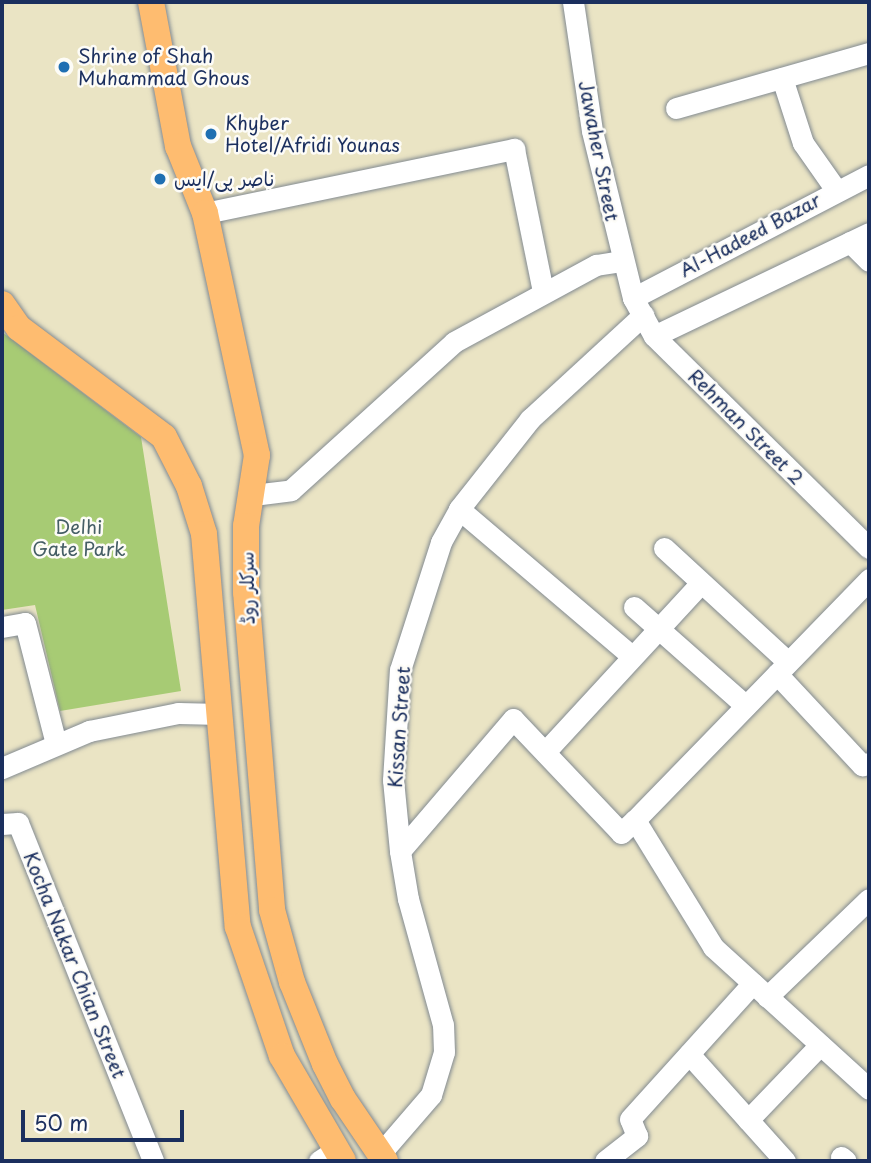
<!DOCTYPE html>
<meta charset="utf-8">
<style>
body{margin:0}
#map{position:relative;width:871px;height:1163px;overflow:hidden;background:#eae4c4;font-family:"Playpen Sans","Playpen Sans Arabic",sans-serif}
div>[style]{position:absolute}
.green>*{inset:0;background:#a7cb74}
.roads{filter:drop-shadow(0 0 2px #828a91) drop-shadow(0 0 2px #828a91)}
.minor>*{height:21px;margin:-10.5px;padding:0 10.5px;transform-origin:10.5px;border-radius:10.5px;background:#fff}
.major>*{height:26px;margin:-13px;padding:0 13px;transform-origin:13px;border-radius:13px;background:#febc70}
.dots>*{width:19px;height:19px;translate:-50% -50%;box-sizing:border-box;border:4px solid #fdfcf7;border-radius:50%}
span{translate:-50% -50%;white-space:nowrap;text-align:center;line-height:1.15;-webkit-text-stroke:5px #fdfcf7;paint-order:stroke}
.poi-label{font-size:19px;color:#1b2f5e}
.left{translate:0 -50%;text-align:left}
.street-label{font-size:19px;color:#1b2f5e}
.park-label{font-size:19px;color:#455e65}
.frame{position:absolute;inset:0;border:4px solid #1b2f5e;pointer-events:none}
.scale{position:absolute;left:21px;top:1110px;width:163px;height:32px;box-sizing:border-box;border:4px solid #1b2f5e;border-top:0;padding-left:9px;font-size:21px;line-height:24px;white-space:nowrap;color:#1b2f5e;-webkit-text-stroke:5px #fdfcf7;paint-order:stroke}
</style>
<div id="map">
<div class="green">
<div style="clip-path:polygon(2px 332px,141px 437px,181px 691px,60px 711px,35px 605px,2px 610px)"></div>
</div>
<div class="roads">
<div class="minor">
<div style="left:573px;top:2px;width:130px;rotate:81.6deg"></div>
<div style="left:592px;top:131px;width:172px;rotate:76.2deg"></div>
<div style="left:633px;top:298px;width:43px;rotate:61.1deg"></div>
<div style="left:654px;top:336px;width:302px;rotate:44.6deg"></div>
<div style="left:782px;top:78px;width:68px;rotate:72.1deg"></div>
<div style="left:803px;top:143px;width:57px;rotate:54.9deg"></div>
<div style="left:676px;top:108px;width:201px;rotate:-15.9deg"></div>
<div style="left:205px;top:213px;width:316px;rotate:-11.7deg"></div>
<div style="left:514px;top:149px;width:146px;rotate:78.5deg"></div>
<div style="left:850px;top:242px;width:27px;rotate:45deg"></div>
<div style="left:633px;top:298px;width:266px;rotate:-27.5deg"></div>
<div style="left:654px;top:336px;width:238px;rotate:-25.6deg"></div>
<div style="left:253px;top:495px;width:38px;rotate:-7deg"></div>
<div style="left:291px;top:490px;width:220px;rotate:-42.2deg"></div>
<div style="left:454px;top:342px;width:162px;rotate:-28.5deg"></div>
<div style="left:596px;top:265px;width:25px;rotate:-9deg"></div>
<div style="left:459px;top:509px;width:227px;rotate:40.4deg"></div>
<div style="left:664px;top:548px;width:168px;rotate:42.6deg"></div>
<div style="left:634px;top:607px;width:149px;rotate:41.5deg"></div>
<div style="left:2px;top:627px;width:23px;rotate:-10deg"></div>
<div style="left:25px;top:623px;width:125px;rotate:75.6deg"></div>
<div style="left:777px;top:674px;width:125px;rotate:47deg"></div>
<div style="left:862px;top:765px;width:7px;rotate:-16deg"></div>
<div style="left:545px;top:752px;width:230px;rotate:-47.3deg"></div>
<div style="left:2px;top:768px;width:95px;rotate:-23deg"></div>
<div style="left:89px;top:731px;width:91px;rotate:-11.4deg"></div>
<div style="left:178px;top:713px;width:43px;rotate:1.3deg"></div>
<div style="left:635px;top:820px;width:336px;rotate:-45.8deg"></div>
<div style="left:2px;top:824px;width:16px;rotate:-4deg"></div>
<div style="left:18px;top:823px;width:364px;rotate:68.2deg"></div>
<div style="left:400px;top:851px;width:174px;rotate:-49.4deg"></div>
<div style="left:513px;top:719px;width:157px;rotate:46.5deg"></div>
<div style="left:621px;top:833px;width:19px;rotate:-43deg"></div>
<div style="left:635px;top:820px;width:149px;rotate:58.4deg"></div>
<div style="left:713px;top:947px;width:211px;rotate:42.3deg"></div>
<div style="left:767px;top:997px;width:141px;rotate:-43.9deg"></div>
<div style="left:689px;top:1054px;width:144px;rotate:48.1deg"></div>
<div style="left:748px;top:1120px;width:104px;rotate:-46.2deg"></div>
<div style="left:380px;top:1154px;width:78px;rotate:-49.2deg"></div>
<div style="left:431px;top:1095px;width:45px;rotate:-73.2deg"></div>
<div style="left:444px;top:1052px;width:27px;rotate:-92deg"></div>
<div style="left:443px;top:1025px;width:131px;rotate:-105.5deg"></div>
<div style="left:408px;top:899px;width:49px;rotate:-99.5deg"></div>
<div style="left:400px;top:851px;width:71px;rotate:-95.6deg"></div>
<div style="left:393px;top:780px;width:110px;rotate:-86.4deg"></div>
<div style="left:400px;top:670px;width:134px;rotate:-72.2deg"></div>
<div style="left:441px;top:542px;width:38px;rotate:-61deg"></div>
<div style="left:459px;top:509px;width:115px;rotate:-51.7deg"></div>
<div style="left:530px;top:419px;width:154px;rotate:-42.6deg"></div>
<div style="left:841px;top:1157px;width:6px;rotate:39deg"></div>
<div style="left:319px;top:1161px;width:20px;rotate:-33deg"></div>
<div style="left:605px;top:1161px;width:41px;rotate:-38deg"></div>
<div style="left:637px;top:1136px;width:18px;rotate:-112deg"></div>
<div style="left:630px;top:1119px;width:183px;rotate:-47.9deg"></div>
</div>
<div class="major">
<div style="left:151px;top:2px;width:147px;rotate:79.4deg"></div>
<div style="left:178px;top:146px;width:72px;rotate:68.1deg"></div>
<div style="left:205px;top:213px;width:248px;rotate:77.9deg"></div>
<div style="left:257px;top:455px;width:72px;rotate:98.8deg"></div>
<div style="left:246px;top:526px;width:66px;rotate:90deg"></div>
<div style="left:246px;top:592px;width:319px;rotate:85.3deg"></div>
<div style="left:272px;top:910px;width:75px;rotate:74.5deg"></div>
<div style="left:292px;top:982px;width:88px;rotate:68.1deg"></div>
<div style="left:325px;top:1064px;width:39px;rotate:63deg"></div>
<div style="left:343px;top:1099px;width:75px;rotate:55.9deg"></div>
<div style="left:2px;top:304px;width:29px;rotate:55deg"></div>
<div style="left:19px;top:328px;width:181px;rotate:36.9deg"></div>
<div style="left:164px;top:437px;width:55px;rotate:63deg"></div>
<div style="left:189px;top:486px;width:50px;rotate:72.6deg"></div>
<div style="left:204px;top:534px;width:394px;rotate:85.1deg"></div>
<div style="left:238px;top:927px;width:136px;rotate:71.2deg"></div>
<div style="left:282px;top:1056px;width:121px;rotate:59.8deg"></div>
</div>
</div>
<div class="dots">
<div style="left:64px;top:67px;background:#1f6fb2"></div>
<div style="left:211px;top:134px;background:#1f6fb2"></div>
<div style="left:160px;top:179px;background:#1f6fb2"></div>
</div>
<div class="poi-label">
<span class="left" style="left:78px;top:67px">Shrine of Shah<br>Muhammad Ghous</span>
<span class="left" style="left:225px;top:134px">Khyber<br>Hotel/Afridi Younas</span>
<span class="left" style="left:174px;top:179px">ناصر پی/ایس</span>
</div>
<div class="street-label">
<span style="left:599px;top:151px;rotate:79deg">Jawaher Street</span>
<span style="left:750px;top:235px;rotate:-28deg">Al-Hadeed Bazar</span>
<span style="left:746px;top:427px;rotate:45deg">Rehman Street 2</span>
<span style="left:247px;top:588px;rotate:-91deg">سرکلر روڈ</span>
<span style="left:399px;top:727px;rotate:-86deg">Kissan Street</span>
<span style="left:75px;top:965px;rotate:68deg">Kocha Nakar Chian Street</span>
</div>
<div class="park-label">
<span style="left:79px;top:538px">Delhi<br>Gate Park</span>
</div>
<div class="frame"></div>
<div class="scale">50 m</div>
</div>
